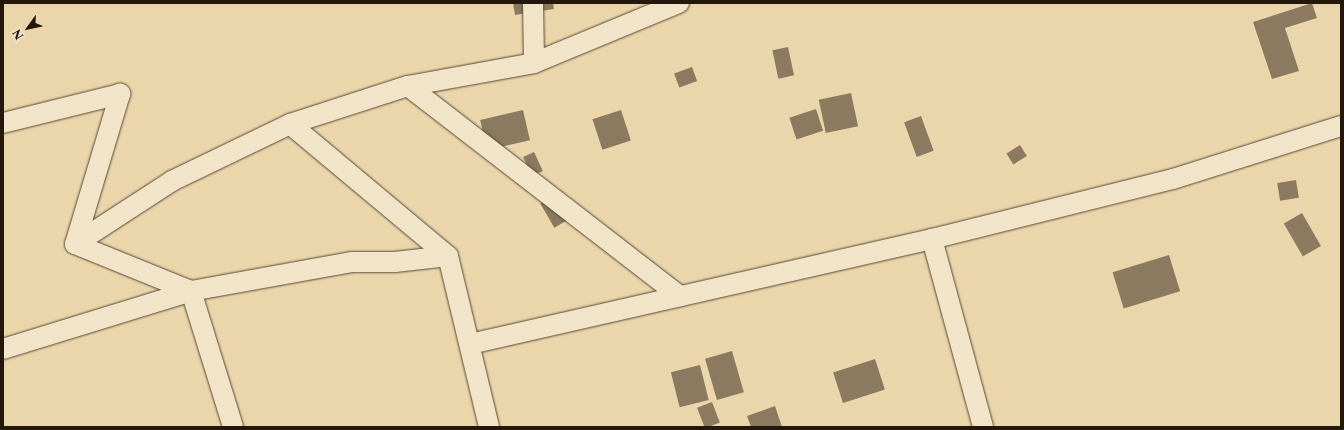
<!DOCTYPE html>
<style>
body{margin:0}
#map{position:relative;width:1344px;height:430px;overflow:hidden;background:#ebd6ab;font-family:"Libre Caslon Text",serif}
div>[style]{position:absolute}
.building>*{inset:0;background:#8b7a5f;transform-origin:0 0}
.roads{filter:drop-shadow(0 0 1px #564734) drop-shadow(0 0 1px #564734)}
.minor>*{height:20px;margin:-10px;padding:0 10px;transform-origin:10px;border-radius:10px;background:#f2e4c8}
span{translate:-50% -50%;white-space:nowrap;text-align:center;line-height:1.15;-webkit-text-stroke:3px #f2e4c8;paint-order:stroke}
.frame{position:absolute;inset:0;border:4px solid #24170c;pointer-events:none}
.north{position:absolute;left:8px;top:8px;width:40px;height:40px;-webkit-text-stroke:3px #f2e4c8;paint-order:stroke;rotate:237deg;font-size:11px;font-weight:700;line-height:16px;text-align:center;color:#24170c}
.north::after{content:'';display:block;margin:auto;width:14px;height:18px;background:#24170c;clip-path:polygon(50% 0,100% 100%,50% 72%,0 100%)}
</style>
<div id="map">
<div class="building">
<div style="clip-path:polygon(513px 3px,553px 3px,554px 9px,515px 15px)"></div>
<div style="clip-path:polygon(1312px 3px,1317px 18px,1285px 28px,1299px 71px,1272px 79px,1253px 22px)"></div>
<div style="left:788px;top:47px;width:29px;height:16px;rotate:78deg"></div>
<div style="left:692px;top:67px;width:15px;height:19px;rotate:70deg"></div>
<div style="left:851px;top:93px;width:34px;height:33px;rotate:78deg"></div>
<div style="left:816px;top:109px;width:23px;height:28px;rotate:72deg"></div>
<div style="left:523px;top:110px;width:31px;height:44px;rotate:77deg"></div>
<div style="left:621px;top:110px;width:32px;height:30px;rotate:72deg"></div>
<div style="left:921px;top:116px;width:37px;height:18px;rotate:70deg"></div>
<div style="left:1020px;top:145px;width:13px;height:16px;rotate:58deg"></div>
<div style="left:534px;top:152px;width:21px;height:12px;rotate:65deg"></div>
<div style="left:1296px;top:180px;width:18px;height:19px;rotate:81deg"></div>
<div style="left:555px;top:195px;width:28px;height:17px;rotate:60deg"></div>
<div style="left:1302px;top:213px;width:38px;height:21px;rotate:60deg"></div>
<div style="left:1169px;top:255px;width:38px;height:59px;rotate:73deg"></div>
<div style="left:732px;top:351px;width:43px;height:28px;rotate:74deg"></div>
<div style="left:875px;top:359px;width:32px;height:44px;rotate:72deg"></div>
<div style="left:700px;top:365px;width:36px;height:30px;rotate:76deg"></div>
<div style="left:712px;top:402px;width:22px;height:16px;rotate:69deg"></div>
<div style="clip-path:polygon(775px 406px,782px 427px,751px 427px,747px 416px)"></div>
</div>
<div class="roads">
<div class="minor">
<div style="left:533px;top:3px;width:60px;rotate:89deg"></div>
<div style="left:408px;top:86px;width:344px;rotate:37.7deg"></div>
<div style="left:3px;top:123px;width:121px;rotate:-13.9deg"></div>
<div style="left:290px;top:124px;width:206px;rotate:39.9deg"></div>
<div style="left:448px;top:256px;width:176px;rotate:76.5deg"></div>
<div style="left:932px;top:239px;width:195px;rotate:74.8deg"></div>
<div style="left:75px;top:244px;width:116px;rotate:-33deg"></div>
<div style="left:172px;top:181px;width:131px;rotate:-25.8deg"></div>
<div style="left:290px;top:124px;width:124px;rotate:-17.9deg"></div>
<div style="left:408px;top:86px;width:128px;rotate:-10.3deg"></div>
<div style="left:534px;top:63px;width:157px;rotate:-22.5deg"></div>
<div style="left:75px;top:244px;width:157px;rotate:-73.3deg"></div>
<div style="left:75px;top:244px;width:125px;rotate:22.1deg"></div>
<div style="left:191px;top:291px;width:142px;rotate:72.8deg"></div>
<div style="left:470px;top:344px;width:474px;rotate:-12.8deg"></div>
<div style="left:932px;top:239px;width:248px;rotate:-14deg"></div>
<div style="left:1173px;top:179px;width:176px;rotate:-17.5deg"></div>
<div style="left:3px;top:349px;width:197px;rotate:-17.1deg"></div>
<div style="left:191px;top:291px;width:164px;rotate:-10.2deg"></div>
<div style="left:352px;top:262px;width:43px"></div>
<div style="left:395px;top:262px;width:53px;rotate:-6.5deg"></div>
</div>
</div>
<div class="frame"></div>
<div class="north">N</div>
</div>
